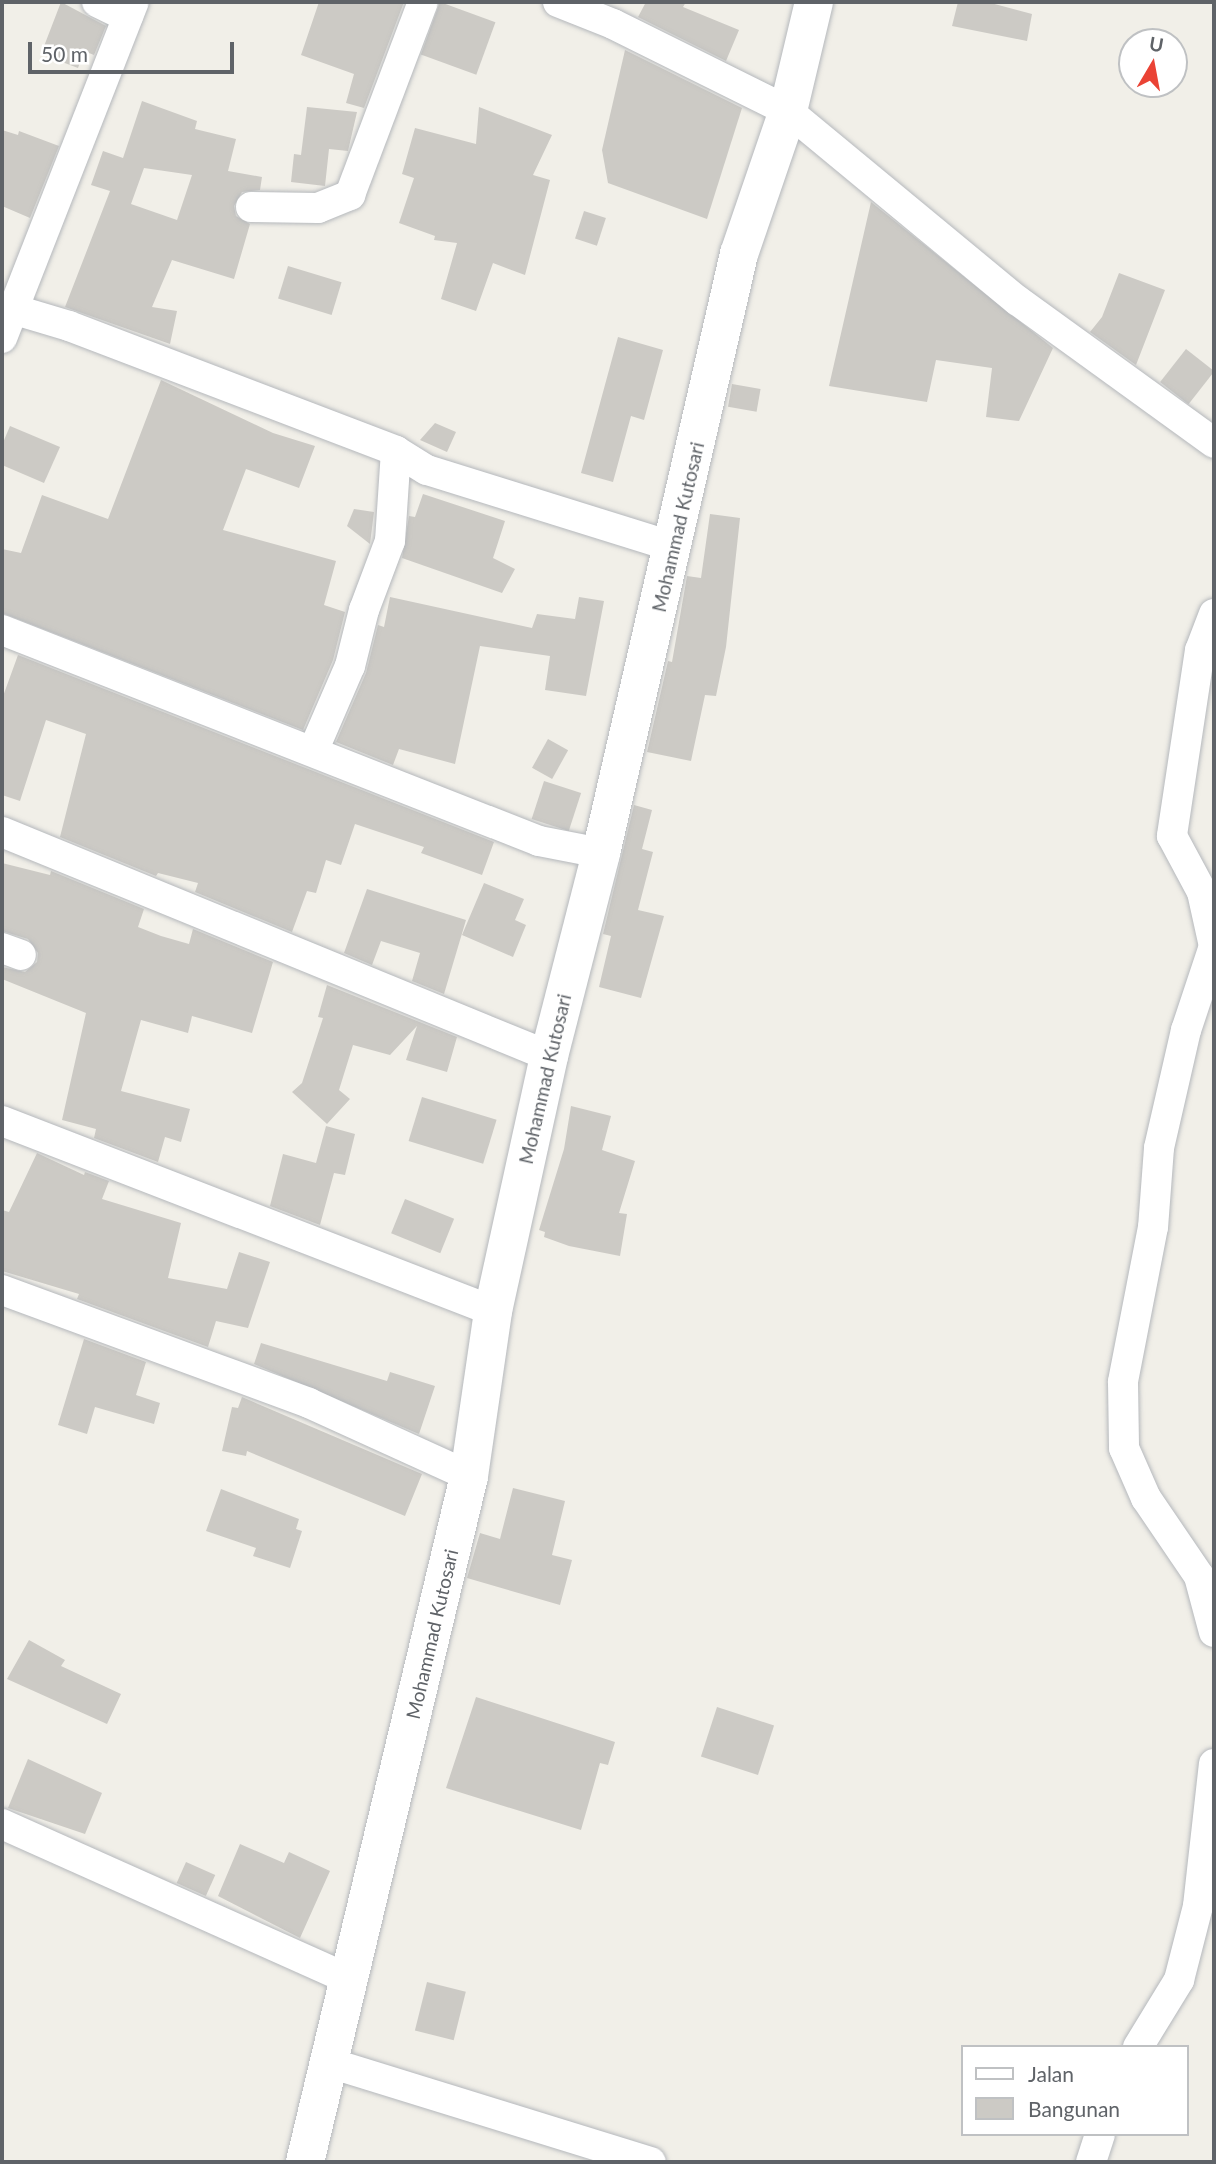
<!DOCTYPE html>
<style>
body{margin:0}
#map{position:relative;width:1216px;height:2164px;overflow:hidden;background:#f1efe8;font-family:Lato,sans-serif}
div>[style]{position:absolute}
.building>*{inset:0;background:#cccac5;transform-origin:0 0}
.roads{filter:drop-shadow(0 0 2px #b5b8bc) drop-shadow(0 0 2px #b5b8bc)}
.street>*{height:30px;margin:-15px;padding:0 15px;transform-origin:15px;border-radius:15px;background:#fff}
.secondary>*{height:38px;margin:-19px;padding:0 19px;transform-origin:19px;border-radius:19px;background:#fff}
span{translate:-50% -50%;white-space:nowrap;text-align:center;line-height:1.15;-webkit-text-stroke:7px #fff;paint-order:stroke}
.street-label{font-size:19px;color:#5f6368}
.frame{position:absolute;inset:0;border:4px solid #5f6368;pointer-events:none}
.legend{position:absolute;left:961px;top:2045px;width:228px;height:91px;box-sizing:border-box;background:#fff;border:2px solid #bfc1c3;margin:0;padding:9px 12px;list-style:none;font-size:21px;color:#5f6368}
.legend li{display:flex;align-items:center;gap:14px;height:35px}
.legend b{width:35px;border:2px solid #bfc1c3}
.north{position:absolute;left:1118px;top:28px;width:70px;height:70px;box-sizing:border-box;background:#fff;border:2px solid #bfc1c3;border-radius:50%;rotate:10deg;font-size:19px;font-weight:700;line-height:28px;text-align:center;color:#5f6368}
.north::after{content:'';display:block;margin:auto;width:24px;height:32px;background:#ea4335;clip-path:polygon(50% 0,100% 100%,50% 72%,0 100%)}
.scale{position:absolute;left:28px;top:42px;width:206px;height:32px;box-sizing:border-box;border:4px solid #5f6368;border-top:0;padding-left:9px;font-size:21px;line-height:24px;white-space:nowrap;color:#5f6368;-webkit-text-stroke:5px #fff;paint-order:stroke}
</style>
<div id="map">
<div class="building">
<div style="clip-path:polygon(61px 2px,106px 26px,94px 55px,84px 51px,78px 68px,41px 54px)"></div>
<div style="clip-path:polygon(319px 2px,404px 2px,364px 108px,346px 103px,354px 74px,301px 55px)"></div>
<div style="left:440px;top:2px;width:59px;height:56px;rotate:20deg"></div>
<div style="clip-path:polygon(646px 2px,686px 2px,683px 7px,739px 30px,726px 61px,638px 17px)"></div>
<div style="clip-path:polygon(958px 2px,987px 2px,1032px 14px,1027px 41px,952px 26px)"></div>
<div style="clip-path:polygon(625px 50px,742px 108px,707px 219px,608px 183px,602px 150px)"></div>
<div style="clip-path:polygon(evenodd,142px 101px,197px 121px,195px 129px,236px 139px,228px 171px,262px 177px,260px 190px,242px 192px,234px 206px,236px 216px,250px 224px,234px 279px,172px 260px,152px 307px,177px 311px,170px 344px,65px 307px,110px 191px,91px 185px,103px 151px,123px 158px,142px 101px,144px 168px,192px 175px,177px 220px,131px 204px,144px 168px)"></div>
<div style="clip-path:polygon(307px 107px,357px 112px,348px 151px,329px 149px,325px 186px,291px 182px,294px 154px,301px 155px)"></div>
<div style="clip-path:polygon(479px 107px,552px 135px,533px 175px,550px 180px,525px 275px,493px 263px,476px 311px,441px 299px,457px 243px,434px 240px,435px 236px,399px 223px,414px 178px,402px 174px,415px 128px,476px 144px)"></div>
<div style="clip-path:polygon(2px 130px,18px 135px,19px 131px,59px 146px,30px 218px,2px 206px)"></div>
<div style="clip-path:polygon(871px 202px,1053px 348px,1019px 421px,986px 417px,992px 368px,936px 360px,927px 402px,829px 386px)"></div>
<div style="left:584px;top:211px;width:23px;height:29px;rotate:18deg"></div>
<div style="left:288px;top:266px;width:56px;height:34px;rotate:17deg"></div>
<div style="clip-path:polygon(1119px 273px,1165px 290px,1136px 365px,1090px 332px,1102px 317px)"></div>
<div style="clip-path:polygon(618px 337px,663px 350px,644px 420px,631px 416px,613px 482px,581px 473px)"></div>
<div style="left:1186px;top:349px;width:36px;height:42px;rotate:38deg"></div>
<div style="clip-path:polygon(161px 380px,273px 433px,315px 446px,299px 488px,246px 469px,223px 530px,336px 561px,324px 605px,345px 612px,333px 660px,303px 730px,2px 613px,2px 549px,21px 553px,42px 495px,108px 519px)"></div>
<div style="left:732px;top:384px;width:29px;height:23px;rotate:10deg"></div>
<div style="clip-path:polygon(435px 423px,456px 432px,447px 452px,420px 440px)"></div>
<div style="clip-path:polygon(10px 426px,60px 447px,44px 483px,2px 465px,2px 445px)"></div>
<div style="clip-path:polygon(423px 494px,505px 521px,493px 558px,515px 569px,502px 593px,402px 558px,409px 516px,415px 517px)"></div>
<div style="clip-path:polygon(354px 509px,374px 512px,370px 544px,347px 526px)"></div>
<div style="clip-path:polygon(710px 514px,740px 518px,726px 647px,716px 696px,705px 695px,691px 761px,647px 752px,668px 661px,672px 662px,687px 576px,701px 578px)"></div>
<div style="clip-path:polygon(390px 597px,532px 628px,537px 614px,575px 619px,579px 597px,604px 601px,586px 696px,545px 690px,550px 656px,480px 646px,455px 764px,399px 749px,393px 765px,336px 742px,366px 673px,378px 625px,384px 627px)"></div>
<div style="clip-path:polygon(18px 655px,494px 842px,482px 875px,421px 853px,424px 847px,355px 824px,341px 865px,326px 860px,316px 893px,307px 891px,292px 932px,195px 892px,198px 883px,158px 873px,156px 876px,60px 837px,86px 734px,46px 720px,20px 801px,2px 795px,2px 699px)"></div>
<div style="left:548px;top:739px;width:23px;height:33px;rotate:29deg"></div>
<div style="left:544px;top:781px;width:39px;height:40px;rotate:18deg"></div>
<div style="clip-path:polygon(634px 805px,652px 810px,642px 849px,653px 852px,638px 910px,664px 916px,641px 998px,599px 987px,611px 936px,603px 934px)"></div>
<div style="clip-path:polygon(2px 863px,50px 875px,51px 871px,144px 909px,138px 927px,161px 936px,189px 944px,193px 929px,273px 962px,252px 1033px,192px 1016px,188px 1033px,141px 1020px,121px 1091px,190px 1109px,181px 1142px,165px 1137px,158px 1162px,94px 1138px,96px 1129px,62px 1120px,86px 1013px,2px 979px,2px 967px,25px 972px,37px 962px,38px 953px,28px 939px,2px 931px)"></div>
<div style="clip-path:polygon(484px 883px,524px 899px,515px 920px,526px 925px,513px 957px,462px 935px)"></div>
<div style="clip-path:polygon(367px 889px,466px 920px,444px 994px,412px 981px,420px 953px,381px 941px,372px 965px,344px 953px)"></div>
<div style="clip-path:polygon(327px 985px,457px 1037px,447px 1072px,406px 1060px,417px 1026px,390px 1055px,353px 1045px,339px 1090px,350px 1099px,327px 1124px,292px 1092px,302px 1083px,323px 1018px,318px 1017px)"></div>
<div style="left:422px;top:1097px;width:78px;height:46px;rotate:17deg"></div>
<div style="clip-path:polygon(571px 1106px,611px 1116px,602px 1150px,635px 1161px,619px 1213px,627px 1214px,620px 1256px,569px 1246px,544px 1237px,545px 1232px,539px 1230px,564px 1149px)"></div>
<div style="clip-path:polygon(326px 1126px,355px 1134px,345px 1175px,334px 1173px,320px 1225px,270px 1206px,283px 1154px,316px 1163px)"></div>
<div style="clip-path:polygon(37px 1153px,84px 1175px,85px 1172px,109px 1181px,102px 1199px,181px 1223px,168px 1278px,227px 1289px,239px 1252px,270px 1262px,248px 1328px,216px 1321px,208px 1347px,77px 1299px,79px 1294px,2px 1271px,2px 1210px,9px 1212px)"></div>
<div style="left:405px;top:1199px;width:53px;height:37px;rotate:22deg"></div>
<div style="clip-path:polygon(84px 1339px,146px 1362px,136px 1395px,160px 1403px,154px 1424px,95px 1407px,87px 1434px,58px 1425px)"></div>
<div style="clip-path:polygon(261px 1343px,387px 1381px,390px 1372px,435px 1386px,419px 1434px,254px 1364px)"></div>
<div style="clip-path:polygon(242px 1397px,422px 1474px,405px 1516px,247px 1451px,246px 1456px,222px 1451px,232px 1407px,238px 1408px)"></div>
<div style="clip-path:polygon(513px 1488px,565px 1501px,552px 1555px,572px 1560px,560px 1605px,467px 1578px,480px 1533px,500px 1539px)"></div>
<div style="clip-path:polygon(221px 1489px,299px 1519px,296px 1529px,302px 1531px,290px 1568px,253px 1556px,256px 1548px,206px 1531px)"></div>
<div style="clip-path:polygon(29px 1640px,65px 1660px,61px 1666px,121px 1694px,107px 1724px,7px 1679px)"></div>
<div style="clip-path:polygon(476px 1697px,615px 1742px,608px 1765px,600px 1763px,581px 1830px,446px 1788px)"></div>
<div style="left:717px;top:1707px;width:60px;height:52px;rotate:18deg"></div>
<div style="clip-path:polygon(28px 1759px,102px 1793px,85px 1834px,8px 1808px)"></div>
<div style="clip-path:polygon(240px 1844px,284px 1863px,289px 1852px,330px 1871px,300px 1938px,218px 1896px)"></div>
<div style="left:186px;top:1862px;width:32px;height:23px;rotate:24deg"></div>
<div style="left:427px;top:1982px;width:40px;height:50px;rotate:14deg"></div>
</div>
<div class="roads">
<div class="street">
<div style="left:97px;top:2px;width:34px;rotate:26deg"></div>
<div style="left:558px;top:2px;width:59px;rotate:21.8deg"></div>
<div style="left:613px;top:24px;width:195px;rotate:26.4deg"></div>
<div style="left:788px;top:111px;width:298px;rotate:39.6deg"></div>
<div style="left:1018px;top:301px;width:242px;rotate:35.9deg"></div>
<div style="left:251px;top:207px;width:67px;rotate:0.9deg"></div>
<div style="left:318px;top:208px;width:35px;rotate:-22deg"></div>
<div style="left:350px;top:195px;width:206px;rotate:-69.3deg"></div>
<div style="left:12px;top:309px;width:59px;rotate:16.6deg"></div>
<div style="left:69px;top:326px;width:350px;rotate:20.9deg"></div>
<div style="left:396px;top:451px;width:36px;rotate:32deg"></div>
<div style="left:427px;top:470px;width:259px;rotate:17.3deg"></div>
<div style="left:2px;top:338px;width:361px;rotate:-68.6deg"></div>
<div style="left:1214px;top:614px;width:39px;rotate:111deg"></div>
<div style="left:1200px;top:650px;width:188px;rotate:98.6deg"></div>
<div style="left:1172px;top:836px;width:64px;rotate:61.8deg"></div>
<div style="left:1202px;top:892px;width:55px;rotate:77.5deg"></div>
<div style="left:1214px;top:946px;width:89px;rotate:108.4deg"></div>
<div style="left:1186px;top:1030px;width:121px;rotate:102.9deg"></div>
<div style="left:1159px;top:1148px;width:79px;rotate:94.3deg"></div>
<div style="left:1153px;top:1227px;width:158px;rotate:101deg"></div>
<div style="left:1123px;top:1382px;width:66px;rotate:89.1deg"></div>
<div style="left:1124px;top:1448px;width:55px;rotate:66.3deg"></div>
<div style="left:1146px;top:1498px;width:94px;rotate:55.8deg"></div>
<div style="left:1199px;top:1576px;width:58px;rotate:75deg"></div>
<div style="left:2px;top:630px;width:577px;rotate:21.45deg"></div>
<div style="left:539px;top:841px;width:63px;rotate:11deg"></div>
<div style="left:314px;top:749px;width:90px;rotate:-66.6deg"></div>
<div style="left:350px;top:666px;width:58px;rotate:-76deg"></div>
<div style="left:364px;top:610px;width:74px;rotate:-69.4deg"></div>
<div style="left:390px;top:541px;width:90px;rotate:-86.2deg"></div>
<div style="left:2px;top:832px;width:591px;rotate:22.27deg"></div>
<div style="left:2px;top:948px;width:20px;rotate:20deg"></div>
<div style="left:2px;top:1121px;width:526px;rotate:21.15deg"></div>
<div style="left:2px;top:1290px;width:327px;rotate:20.2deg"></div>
<div style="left:309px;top:1403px;width:176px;rotate:24.5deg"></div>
<div style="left:2px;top:1824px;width:380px;rotate:24.1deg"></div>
<div style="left:1138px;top:2047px;width:79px;rotate:-58.5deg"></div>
<div style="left:1179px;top:1980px;width:76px;rotate:-75.6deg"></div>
<div style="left:1198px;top:1906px;width:143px;rotate:-83.6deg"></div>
<div style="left:327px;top:2062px;width:339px;rotate:17.2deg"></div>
<div style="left:1091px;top:2162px;width:29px;rotate:-72deg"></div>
</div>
<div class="secondary">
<div style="left:305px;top:2162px;width:705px;rotate:-76.55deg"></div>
<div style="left:469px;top:1476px;width:167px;rotate:-81.7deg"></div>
<div style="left:493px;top:1311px;width:261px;rotate:-77.6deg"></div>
<div style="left:549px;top:1056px;width:210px;rotate:-75.6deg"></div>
<div style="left:601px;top:853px;width:615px;rotate:-77.03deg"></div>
<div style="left:739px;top:254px;width:151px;rotate:-71.1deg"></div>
<div style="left:788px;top:111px;width:112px;rotate:-76.6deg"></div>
</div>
</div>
<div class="street-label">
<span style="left:678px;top:527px;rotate:-77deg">Mohammad Kutosari</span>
<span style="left:545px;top:1079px;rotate:-77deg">Mohammad Kutosari</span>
<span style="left:432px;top:1634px;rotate:-77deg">Mohammad Kutosari</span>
</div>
<div class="frame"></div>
<ul class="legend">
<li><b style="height:9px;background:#fff"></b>Jalan</li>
<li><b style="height:19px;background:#cccac5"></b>Bangunan</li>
</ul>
<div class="north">U</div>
<div class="scale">50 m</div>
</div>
